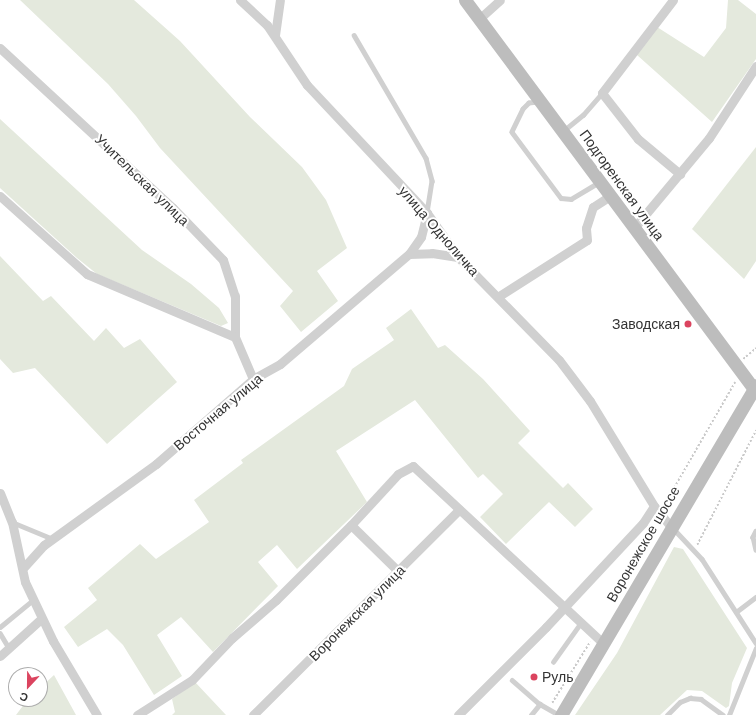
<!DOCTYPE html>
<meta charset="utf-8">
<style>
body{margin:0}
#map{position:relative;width:756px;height:715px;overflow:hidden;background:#fff;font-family:Arial,sans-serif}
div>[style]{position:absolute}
.green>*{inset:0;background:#e4e9dd}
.path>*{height:1.5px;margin-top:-0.75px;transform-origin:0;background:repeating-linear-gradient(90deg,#cacaca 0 2px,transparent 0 4px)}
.lane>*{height:4.5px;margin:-2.25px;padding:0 2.25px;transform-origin:2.25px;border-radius:2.25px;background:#d0d0d0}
.street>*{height:9px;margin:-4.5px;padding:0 4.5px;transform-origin:4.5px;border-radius:4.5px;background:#d0d0d0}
.secondary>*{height:13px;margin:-6.5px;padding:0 6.5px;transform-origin:6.5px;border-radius:6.5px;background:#bdbdbd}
.dots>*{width:11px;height:11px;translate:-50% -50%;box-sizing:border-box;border:2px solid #fff;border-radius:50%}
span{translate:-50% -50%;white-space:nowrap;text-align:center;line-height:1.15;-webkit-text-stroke:4px #fff;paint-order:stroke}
.street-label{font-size:14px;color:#333}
.poi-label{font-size:14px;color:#333}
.right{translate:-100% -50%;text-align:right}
.left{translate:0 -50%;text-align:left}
.north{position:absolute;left:8px;top:667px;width:40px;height:40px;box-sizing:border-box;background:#fff;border:1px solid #adadad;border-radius:50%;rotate:202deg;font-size:11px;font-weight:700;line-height:16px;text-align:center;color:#333}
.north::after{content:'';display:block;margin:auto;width:14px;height:18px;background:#db445f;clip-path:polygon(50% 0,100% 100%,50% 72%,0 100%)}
</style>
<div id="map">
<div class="green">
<div style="clip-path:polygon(20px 0,134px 0,180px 41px,250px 117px,302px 167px,326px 200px,347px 248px,317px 271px,338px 301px,301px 332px,280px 306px,293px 291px,160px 148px,136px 116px,108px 84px)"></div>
<div style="clip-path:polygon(728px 0,738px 0,756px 14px,756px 59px,712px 122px,637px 55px,657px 27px,704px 57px,726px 28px)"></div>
<div style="clip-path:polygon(0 119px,142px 250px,191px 284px,219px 308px,228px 323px,221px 326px,97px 274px,77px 258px,0 188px)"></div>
<div style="clip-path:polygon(756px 147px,756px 261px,744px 279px,692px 229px)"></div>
<div style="clip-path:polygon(0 256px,43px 301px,51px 296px,94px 341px,106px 328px,124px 348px,140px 339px,177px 382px,107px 444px,35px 368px,13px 373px,0 359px)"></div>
<div style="clip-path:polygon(411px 309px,438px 348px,445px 345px,483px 379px,530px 431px,518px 443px,563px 488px,568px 483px,593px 509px,575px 527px,549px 502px,506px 544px,480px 517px,503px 494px,483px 474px,478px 478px,415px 400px,336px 451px,367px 502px,297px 569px,277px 545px,258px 562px,278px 586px,213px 652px,181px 617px,157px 635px,182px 676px,154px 695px,123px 645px,107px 629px,78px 647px,64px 627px,97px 600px,88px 588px,140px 544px,156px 559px,209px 522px,194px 500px,243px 463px,241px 460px,344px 386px,352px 369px,394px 340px,386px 328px)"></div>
<div style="clip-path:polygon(674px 547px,683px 549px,747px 648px,732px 683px,729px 706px,726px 708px,702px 691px,687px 690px,660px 715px,575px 715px,617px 653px)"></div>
<div style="clip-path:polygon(54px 675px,76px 715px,16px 715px,28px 699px,40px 699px,40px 688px)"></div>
<div style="clip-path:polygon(195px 682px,226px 715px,172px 715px,175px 712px,172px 699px)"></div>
</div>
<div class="path">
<div style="left:743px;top:359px;width:17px;rotate:-40deg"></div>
<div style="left:664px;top:505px;width:142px;rotate:-60deg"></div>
<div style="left:697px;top:545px;width:129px;rotate:-62.8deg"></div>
<div style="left:552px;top:703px;width:72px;rotate:-58.1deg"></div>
</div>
<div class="lane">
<div style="left:354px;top:35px;width:143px;rotate:59.7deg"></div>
<div style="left:426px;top:158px;width:24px;rotate:75deg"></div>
<div style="left:432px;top:181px;width:31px;rotate:99deg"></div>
<div style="left:538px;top:102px;width:9px;rotate:174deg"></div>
<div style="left:529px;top:103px;width:8px;rotate:135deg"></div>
<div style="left:523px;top:109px;width:25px;rotate:116deg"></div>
<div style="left:512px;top:132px;width:82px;rotate:53.4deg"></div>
<div style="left:561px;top:198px;width:10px;rotate:6deg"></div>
<div style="left:571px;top:199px;width:31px;rotate:-31deg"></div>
<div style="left:563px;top:131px;width:26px;rotate:-39deg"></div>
<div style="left:583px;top:115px;width:29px;rotate:-49deg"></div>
<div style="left:12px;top:522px;width:44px;rotate:22.5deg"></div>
<div style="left:673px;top:528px;width:42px;rotate:46.9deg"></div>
<div style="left:702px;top:559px;width:100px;rotate:57.3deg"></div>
<div style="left:756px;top:531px;width:7px;rotate:117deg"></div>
<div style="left:753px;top:537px;width:13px;rotate:77deg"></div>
<div style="left:736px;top:612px;width:25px;rotate:-37deg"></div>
<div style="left:0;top:627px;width:43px;rotate:-39.3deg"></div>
<div style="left:0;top:633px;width:17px;rotate:59deg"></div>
<div style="left:553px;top:662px;width:47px;rotate:-54.6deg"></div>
<div style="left:512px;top:680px;width:37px;rotate:41deg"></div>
<div style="left:531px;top:715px;width:14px;rotate:-51deg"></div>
<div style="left:540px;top:704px;width:22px;rotate:30deg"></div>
<div style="left:667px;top:715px;width:18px;rotate:-45deg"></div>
<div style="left:680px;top:702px;width:11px;rotate:-22deg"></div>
<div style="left:690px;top:698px;width:11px;rotate:5deg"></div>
<div style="left:701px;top:699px;width:27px;rotate:36deg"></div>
<div style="left:729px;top:715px;width:72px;rotate:-68.1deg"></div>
</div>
<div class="street">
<div style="left:240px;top:0;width:37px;rotate:43deg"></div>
<div style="left:267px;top:25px;width:72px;rotate:56.3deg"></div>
<div style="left:307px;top:85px;width:175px;rotate:46.8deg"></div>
<div style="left:427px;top:213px;width:54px;rotate:54.8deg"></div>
<div style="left:458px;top:257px;width:144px;rotate:45.6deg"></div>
<div style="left:559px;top:360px;width:51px;rotate:52.9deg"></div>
<div style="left:590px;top:401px;width:123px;rotate:58.6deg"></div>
<div style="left:654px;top:506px;width:27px;rotate:51deg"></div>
<div style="left:673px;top:0;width:117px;rotate:127.4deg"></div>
<div style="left:602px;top:93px;width:58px;rotate:52deg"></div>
<div style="left:638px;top:139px;width:55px;rotate:39.8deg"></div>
<div style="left:479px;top:19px;width:28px;rotate:-42deg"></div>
<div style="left:275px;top:35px;width:35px;rotate:-82deg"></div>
<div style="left:0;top:48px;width:236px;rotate:42.8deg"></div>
<div style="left:173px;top:208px;width:72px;rotate:46.1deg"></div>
<div style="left:223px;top:260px;width:38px;rotate:72deg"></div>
<div style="left:235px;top:296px;width:41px;rotate:90deg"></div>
<div style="left:235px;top:337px;width:46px;rotate:66.8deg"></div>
<div style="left:0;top:196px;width:117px;rotate:41.9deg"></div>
<div style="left:87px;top:274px;width:161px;rotate:23.1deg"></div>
<div style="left:634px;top:228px;width:117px;rotate:-50.2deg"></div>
<div style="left:709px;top:138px;width:86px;rotate:-56.9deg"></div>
<div style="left:409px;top:254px;width:21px;rotate:-55deg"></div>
<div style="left:421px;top:237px;width:25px;rotate:-76deg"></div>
<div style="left:499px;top:296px;width:104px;rotate:-32.5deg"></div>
<div style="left:587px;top:240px;width:12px;rotate:-95deg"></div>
<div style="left:586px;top:228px;width:22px;rotate:-72deg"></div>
<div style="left:593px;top:207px;width:20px;rotate:-33deg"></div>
<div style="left:0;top:493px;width:31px;rotate:68deg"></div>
<div style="left:12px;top:522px;width:61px;rotate:77.8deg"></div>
<div style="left:25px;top:582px;width:65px;rotate:64.6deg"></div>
<div style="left:53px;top:641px;width:86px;rotate:59.3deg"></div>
<div style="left:351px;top:525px;width:69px;rotate:-47.3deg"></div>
<div style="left:398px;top:474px;width:17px;rotate:-28deg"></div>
<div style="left:413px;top:466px;width:260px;rotate:43deg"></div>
<div style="left:24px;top:567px;width:30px;rotate:-48deg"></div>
<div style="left:44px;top:545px;width:138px;rotate:-35.9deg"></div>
<div style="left:156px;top:464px;width:129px;rotate:-41.2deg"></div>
<div style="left:253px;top:379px;width:31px;rotate:-29deg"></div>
<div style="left:280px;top:364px;width:170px;rotate:-40.5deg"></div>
<div style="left:409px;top:254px;width:23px;rotate:-2deg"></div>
<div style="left:432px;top:253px;width:26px;rotate:9deg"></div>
<div style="left:0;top:656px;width:55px;rotate:-42.1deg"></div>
<div style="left:137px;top:715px;width:65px;rotate:-32.5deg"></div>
<div style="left:192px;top:680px;width:58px;rotate:-46.4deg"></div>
<div style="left:232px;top:638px;width:58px;rotate:-40.8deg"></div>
<div style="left:276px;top:600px;width:106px;rotate:-45deg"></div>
<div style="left:351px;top:525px;width:66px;rotate:44.4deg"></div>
<div style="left:253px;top:715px;width:291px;rotate:-44.9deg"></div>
<div style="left:458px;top:715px;width:124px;rotate:-45deg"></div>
<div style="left:546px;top:627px;width:142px;rotate:-47deg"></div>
<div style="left:643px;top:523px;width:20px;rotate:-57deg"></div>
</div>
<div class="secondary">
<div style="left:465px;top:0;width:485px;rotate:53.4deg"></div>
<div style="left:561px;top:715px;width:383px;rotate:-59.4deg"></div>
</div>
<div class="dots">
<div style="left:688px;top:324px;background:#db445f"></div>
<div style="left:534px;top:677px;background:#db445f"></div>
</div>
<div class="street-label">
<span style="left:142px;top:180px;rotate:44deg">Учительская улица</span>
<span style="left:622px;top:185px;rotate:54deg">Подгоренская улица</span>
<span style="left:439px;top:231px;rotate:49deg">улица Одноличка</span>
<span style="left:218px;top:412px;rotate:-40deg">Восточная улица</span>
<span style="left:643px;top:544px;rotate:-60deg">Воронежское шоссе</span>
<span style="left:357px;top:613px;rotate:-45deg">Воронежская улица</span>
</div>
<div class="poi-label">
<span class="right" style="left:680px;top:324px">Заводская</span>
<span class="left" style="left:542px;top:677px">Руль</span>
</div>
<div class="north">С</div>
</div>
